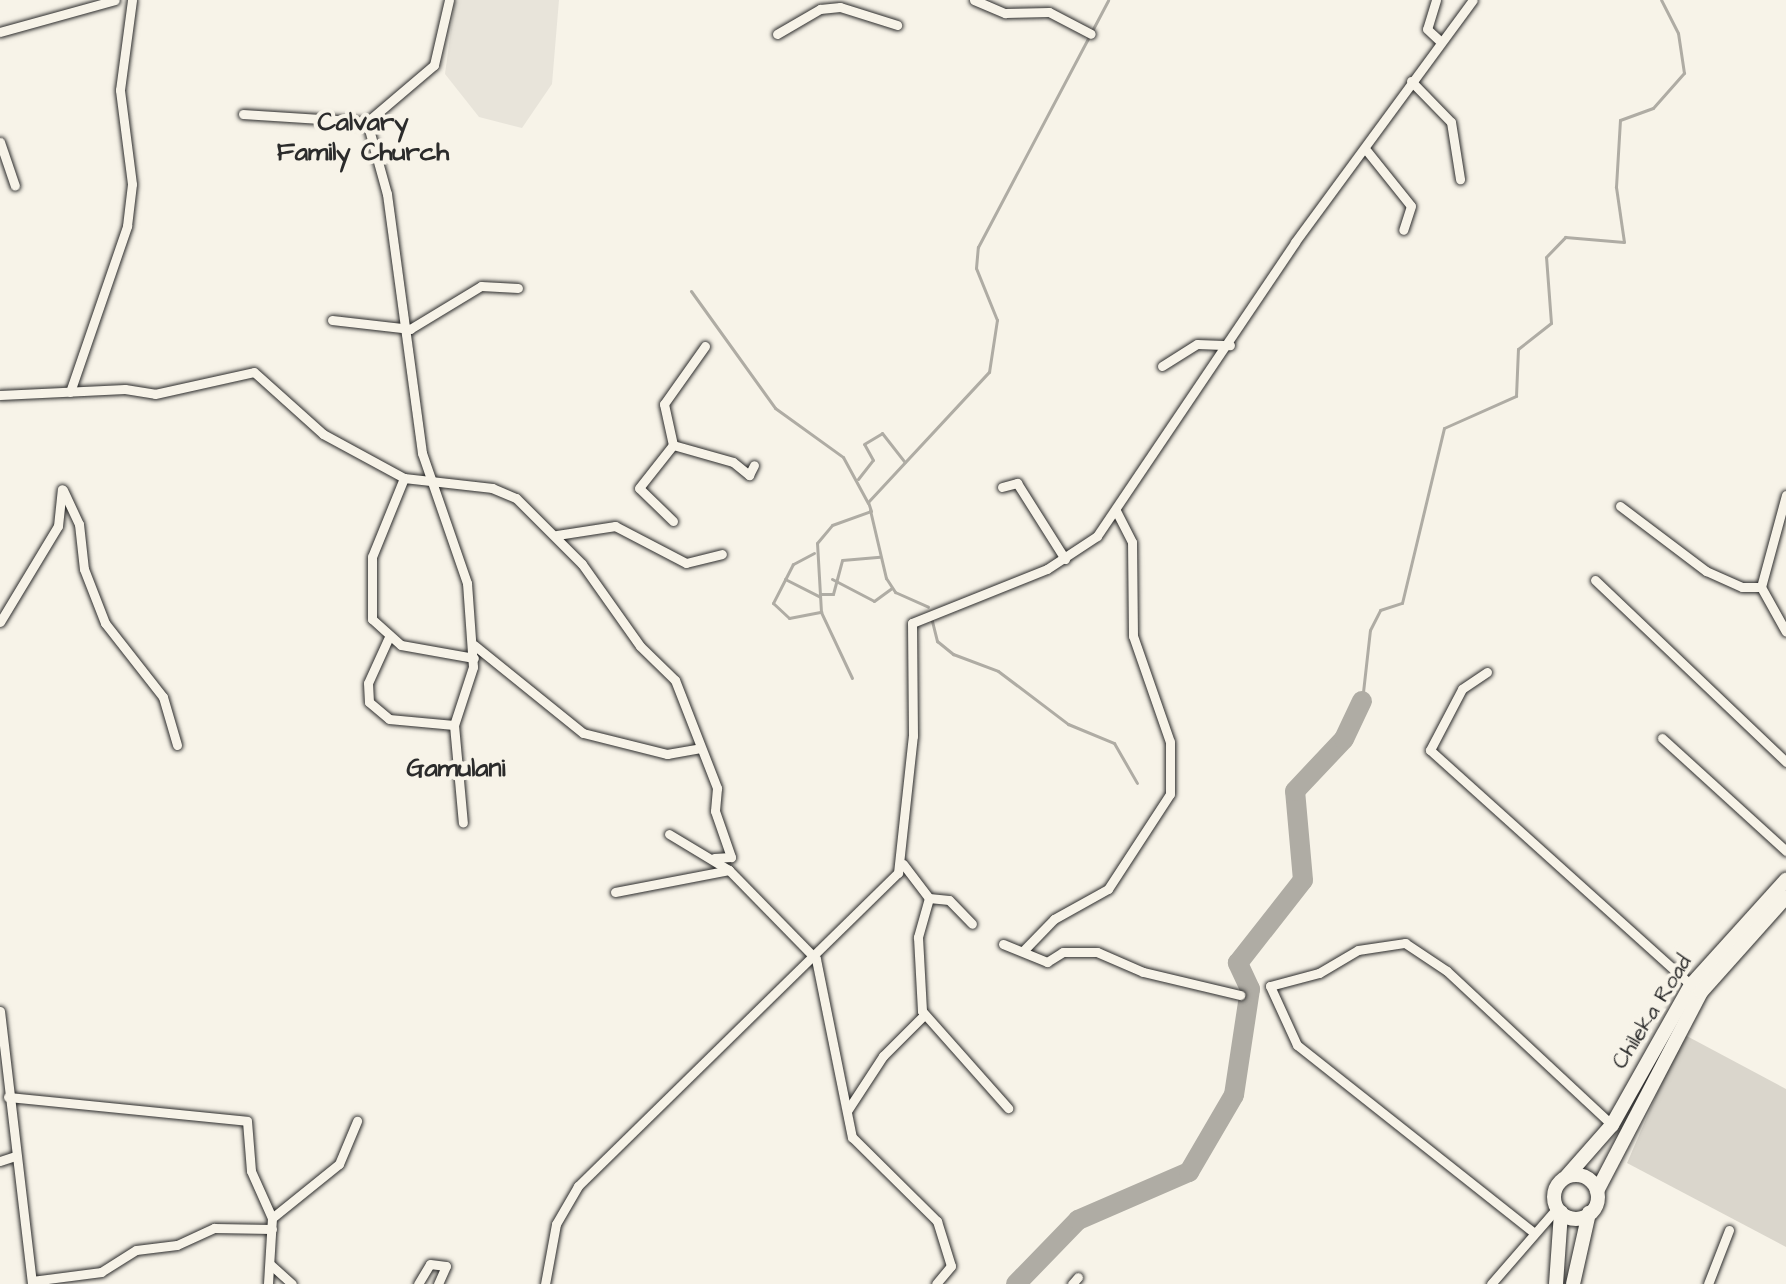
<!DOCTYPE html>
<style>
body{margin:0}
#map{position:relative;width:1786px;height:1284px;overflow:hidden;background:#f7f3e8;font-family:"Architects Daughter",sans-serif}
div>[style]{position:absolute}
.built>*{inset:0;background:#e8e4da}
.green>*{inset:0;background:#dad6cc}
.stream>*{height:3px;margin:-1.5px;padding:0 1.5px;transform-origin:1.5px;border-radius:1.5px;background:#afaca4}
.river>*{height:20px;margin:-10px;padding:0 10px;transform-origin:10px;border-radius:10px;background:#afaca4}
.roads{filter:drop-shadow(0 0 2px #2b2b2b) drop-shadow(0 0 2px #2b2b2b)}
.minor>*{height:9px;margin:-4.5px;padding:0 4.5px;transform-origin:4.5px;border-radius:4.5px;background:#f7f3e8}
.trunk>*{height:14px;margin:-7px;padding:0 7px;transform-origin:7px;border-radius:7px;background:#f7f3e8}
.trunk>.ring{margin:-7px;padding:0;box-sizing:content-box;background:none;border:14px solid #f7f3e8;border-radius:50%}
span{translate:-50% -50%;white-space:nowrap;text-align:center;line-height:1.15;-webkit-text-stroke:8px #f7f3e8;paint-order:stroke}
.street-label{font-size:22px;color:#2b2b2b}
.quarter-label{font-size:26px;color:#2b2b2b;font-weight:700}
</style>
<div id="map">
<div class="built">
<div style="clip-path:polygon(455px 0,559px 0,552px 84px,522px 128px,479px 117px,445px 74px)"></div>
</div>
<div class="green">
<div style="clip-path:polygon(1683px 1034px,1786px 1089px,1786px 1247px,1627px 1163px)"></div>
</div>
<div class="stream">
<div style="left:691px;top:291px;width:144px;rotate:54.3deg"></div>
<div style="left:775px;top:408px;width:84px;rotate:35.8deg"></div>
<div style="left:843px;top:457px;width:52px;rotate:61.5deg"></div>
<div style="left:858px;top:479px;width:24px;rotate:-52deg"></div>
<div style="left:873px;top:460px;width:18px;rotate:-119deg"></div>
<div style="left:864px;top:444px;width:21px;rotate:-31deg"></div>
<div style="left:882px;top:433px;width:37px;rotate:52deg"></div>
<div style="left:870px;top:510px;width:70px;rotate:76.8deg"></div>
<div style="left:886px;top:578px;width:17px;rotate:57deg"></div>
<div style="left:895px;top:592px;width:36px;rotate:24deg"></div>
<div style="left:814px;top:553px;width:24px;rotate:152deg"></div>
<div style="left:793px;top:564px;width:44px;rotate:117.1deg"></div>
<div style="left:773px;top:603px;width:22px;rotate:43deg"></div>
<div style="left:789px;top:618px;width:33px;rotate:-11deg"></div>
<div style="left:785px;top:579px;width:39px;rotate:27deg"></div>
<div style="left:832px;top:579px;width:47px;rotate:27.6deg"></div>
<div style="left:874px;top:601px;width:22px;rotate:-36deg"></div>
<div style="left:820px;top:594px;width:13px"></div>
<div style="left:833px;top:594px;width:35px;rotate:-75deg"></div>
<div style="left:842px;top:560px;width:38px;rotate:-5deg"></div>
<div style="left:932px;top:621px;width:21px;rotate:76deg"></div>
<div style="left:937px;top:641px;width:21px;rotate:39deg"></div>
<div style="left:953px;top:654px;width:48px;rotate:20.7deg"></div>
<div style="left:998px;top:671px;width:88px;rotate:37.1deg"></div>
<div style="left:1068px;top:724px;width:50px;rotate:22.4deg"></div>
<div style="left:1114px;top:743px;width:46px;rotate:60.1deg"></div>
<div style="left:852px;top:678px;width:73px;rotate:-115.2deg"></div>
<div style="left:821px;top:612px;width:69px;rotate:-93.3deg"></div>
<div style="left:817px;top:543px;width:23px;rotate:-50deg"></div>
<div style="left:832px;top:525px;width:41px;rotate:-19.7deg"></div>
<div style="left:871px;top:511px;width:9px;rotate:-108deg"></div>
<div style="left:868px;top:502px;width:178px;rotate:-47.1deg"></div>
<div style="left:989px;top:372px;width:53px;rotate:-81.3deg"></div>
<div style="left:997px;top:320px;width:56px;rotate:-112deg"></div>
<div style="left:976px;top:268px;width:21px;rotate:-85deg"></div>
<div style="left:978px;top:247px;width:279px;rotate:-62.2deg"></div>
<div style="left:1362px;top:701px;width:71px;rotate:-83.6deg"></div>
<div style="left:1370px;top:630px;width:22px;rotate:-63deg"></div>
<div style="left:1380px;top:610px;width:23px;rotate:-18deg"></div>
<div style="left:1402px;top:603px;width:180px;rotate:-76.5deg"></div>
<div style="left:1444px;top:428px;width:79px;rotate:-24deg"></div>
<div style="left:1516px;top:396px;width:47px;rotate:-87.6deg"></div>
<div style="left:1518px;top:349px;width:42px;rotate:-38.2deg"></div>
<div style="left:1551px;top:323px;width:66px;rotate:-94.3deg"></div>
<div style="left:1546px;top:257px;width:28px;rotate:-46deg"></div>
<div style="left:1565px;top:237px;width:59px;rotate:4.8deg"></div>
<div style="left:1624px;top:242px;width:56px;rotate:-98.3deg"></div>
<div style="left:1616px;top:187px;width:67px;rotate:-86.6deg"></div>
<div style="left:1620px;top:120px;width:35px;rotate:-20deg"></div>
<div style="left:1653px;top:108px;width:47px;rotate:-48.5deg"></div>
<div style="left:1684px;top:73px;width:40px;rotate:-98.5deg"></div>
<div style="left:1678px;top:33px;width:37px;rotate:-117deg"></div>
</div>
<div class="river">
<div style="left:1016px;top:1284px;width:89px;rotate:-45.9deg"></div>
<div style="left:1078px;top:1220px;width:121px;rotate:-23.4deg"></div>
<div style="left:1189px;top:1172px;width:89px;rotate:-59.7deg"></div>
<div style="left:1234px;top:1095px;width:107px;rotate:-81.4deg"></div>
<div style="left:1250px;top:989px;width:29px;rotate:-115deg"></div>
<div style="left:1238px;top:963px;width:105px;rotate:-51.9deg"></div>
<div style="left:1303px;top:880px;width:89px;rotate:-95.1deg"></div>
<div style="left:1295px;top:791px;width:71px;rotate:-46.7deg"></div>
<div style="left:1344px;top:739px;width:42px;rotate:-64.7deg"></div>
</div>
<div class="roads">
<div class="minor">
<div style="left:449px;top:0;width:67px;rotate:103deg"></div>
<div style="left:434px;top:65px;width:88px;rotate:139.6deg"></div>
<div style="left:367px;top:122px;width:75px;rotate:74.5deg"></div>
<div style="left:387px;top:194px;width:261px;rotate:82.3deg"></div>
<div style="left:422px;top:453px;width:138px;rotate:70.9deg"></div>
<div style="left:467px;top:583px;width:84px;rotate:85.9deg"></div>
<div style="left:473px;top:667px;width:61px;rotate:108.1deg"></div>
<div style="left:454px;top:725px;width:98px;rotate:84.8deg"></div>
<div style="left:974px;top:0;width:34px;rotate:23deg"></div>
<div style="left:1005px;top:13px;width:44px;rotate:-1.3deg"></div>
<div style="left:1049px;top:12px;width:47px;rotate:27.6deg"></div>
<div style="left:1436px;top:0;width:30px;rotate:107deg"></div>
<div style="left:1427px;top:29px;width:16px;rotate:43deg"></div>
<div style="left:0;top:32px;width:119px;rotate:-15.5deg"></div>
<div style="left:777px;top:34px;width:50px;rotate:-30.2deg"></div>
<div style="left:820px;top:9px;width:20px;rotate:-6deg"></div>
<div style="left:840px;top:7px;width:60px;rotate:17.5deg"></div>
<div style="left:1411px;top:81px;width:57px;rotate:45.7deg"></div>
<div style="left:1451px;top:122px;width:58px;rotate:81deg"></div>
<div style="left:243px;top:114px;width:124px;rotate:3.7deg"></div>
<div style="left:0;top:142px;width:46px;rotate:71.2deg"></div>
<div style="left:1367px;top:151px;width:70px;rotate:51.3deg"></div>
<div style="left:1411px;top:206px;width:25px;rotate:108deg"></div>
<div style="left:332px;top:320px;width:79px;rotate:6.6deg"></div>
<div style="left:410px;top:329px;width:83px;rotate:-31.2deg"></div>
<div style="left:481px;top:286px;width:37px;rotate:3deg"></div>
<div style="left:1162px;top:366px;width:41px;rotate:-32.2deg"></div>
<div style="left:1197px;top:344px;width:33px;rotate:2deg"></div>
<div style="left:70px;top:392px;width:176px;rotate:-71deg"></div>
<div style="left:127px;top:226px;width:42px;rotate:-83.2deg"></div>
<div style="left:132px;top:184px;width:95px;rotate:-97.3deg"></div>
<div style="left:120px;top:90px;width:91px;rotate:-82.4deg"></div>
<div style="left:0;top:395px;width:125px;rotate:-2.7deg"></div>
<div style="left:125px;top:389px;width:30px;rotate:9deg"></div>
<div style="left:155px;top:394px;width:101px;rotate:-12.5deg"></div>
<div style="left:254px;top:372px;width:93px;rotate:41.9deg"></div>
<div style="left:323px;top:434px;width:92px;rotate:28.5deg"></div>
<div style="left:404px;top:478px;width:89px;rotate:6.5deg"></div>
<div style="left:492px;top:488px;width:26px;rotate:23deg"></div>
<div style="left:516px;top:498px;width:93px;rotate:45deg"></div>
<div style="left:582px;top:564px;width:100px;rotate:54.7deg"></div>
<div style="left:640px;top:646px;width:49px;rotate:44.2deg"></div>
<div style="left:675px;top:680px;width:116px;rotate:68.7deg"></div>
<div style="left:717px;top:788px;width:23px;rotate:95deg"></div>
<div style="left:715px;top:811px;width:49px;rotate:70.8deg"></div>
<div style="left:731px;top:857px;width:17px;rotate:177deg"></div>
<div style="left:673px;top:445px;width:62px;rotate:15.8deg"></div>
<div style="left:733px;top:462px;width:21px;rotate:39deg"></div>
<div style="left:749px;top:475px;width:11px;rotate:-63deg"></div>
<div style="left:404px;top:478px;width:85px;rotate:112.1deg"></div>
<div style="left:372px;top:557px;width:62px;rotate:90deg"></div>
<div style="left:372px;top:619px;width:39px;rotate:42deg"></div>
<div style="left:401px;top:645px;width:74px;rotate:10.1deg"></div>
<div style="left:1002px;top:487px;width:16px;rotate:-15deg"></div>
<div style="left:1017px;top:483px;width:90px;rotate:57.7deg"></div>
<div style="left:63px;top:490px;width:38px;rotate:65deg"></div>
<div style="left:79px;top:524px;width:45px;rotate:83.7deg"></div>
<div style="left:84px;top:569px;width:58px;rotate:68.7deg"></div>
<div style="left:105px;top:623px;width:94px;rotate:51.9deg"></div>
<div style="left:163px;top:697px;width:50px;rotate:73.7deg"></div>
<div style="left:1786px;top:495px;width:95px;rotate:105.2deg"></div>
<div style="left:1761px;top:587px;width:51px;rotate:60.9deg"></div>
<div style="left:1620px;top:506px;width:108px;rotate:37.1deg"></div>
<div style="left:1706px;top:571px;width:39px;rotate:24deg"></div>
<div style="left:1742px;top:587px;width:19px"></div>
<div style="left:673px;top:521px;width:47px;rotate:-135.9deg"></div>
<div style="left:639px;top:488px;width:55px;rotate:-51.7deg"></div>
<div style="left:673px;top:445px;width:42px;rotate:-102.4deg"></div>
<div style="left:664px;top:404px;width:71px;rotate:-54.7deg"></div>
<div style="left:557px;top:535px;width:59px;rotate:-8.8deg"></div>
<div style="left:615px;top:526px;width:80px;rotate:27.5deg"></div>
<div style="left:686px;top:563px;width:37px;rotate:-14deg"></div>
<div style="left:1595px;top:580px;width:264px;rotate:43.6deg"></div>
<div style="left:0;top:622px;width:112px;rotate:-58.9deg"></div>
<div style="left:58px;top:526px;width:37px;rotate:-84deg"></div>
<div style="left:388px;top:639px;width:48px;rotate:114.4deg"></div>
<div style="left:368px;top:683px;width:19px;rotate:87deg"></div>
<div style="left:369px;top:702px;width:26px;rotate:40deg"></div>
<div style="left:389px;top:719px;width:65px;rotate:5.3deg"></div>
<div style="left:474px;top:645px;width:140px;rotate:38.9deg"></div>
<div style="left:583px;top:733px;width:87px;rotate:14deg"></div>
<div style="left:667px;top:754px;width:34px;rotate:-10deg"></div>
<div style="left:1487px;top:672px;width:30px;rotate:146deg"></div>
<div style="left:1462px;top:689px;width:69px;rotate:117.7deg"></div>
<div style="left:1430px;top:750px;width:351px;rotate:42deg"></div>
<div style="left:1662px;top:738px;width:168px;rotate:42.3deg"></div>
<div style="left:669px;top:834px;width:70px;rotate:31deg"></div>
<div style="left:729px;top:870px;width:124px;rotate:45.7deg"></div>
<div style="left:816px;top:959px;width:182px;rotate:78.6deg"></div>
<div style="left:852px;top:1137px;width:120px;rotate:44.7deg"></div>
<div style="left:937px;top:1221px;width:47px;rotate:72.7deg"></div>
<div style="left:951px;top:1266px;width:23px;rotate:130deg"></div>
<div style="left:903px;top:864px;width:43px;rotate:52.6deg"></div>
<div style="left:615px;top:892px;width:116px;rotate:-10.9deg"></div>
<div style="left:929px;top:898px;width:41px;rotate:105.8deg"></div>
<div style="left:918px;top:937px;width:74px;rotate:86.9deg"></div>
<div style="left:922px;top:1011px;width:130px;rotate:48.4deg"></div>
<div style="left:929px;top:898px;width:20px;rotate:6deg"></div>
<div style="left:949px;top:900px;width:33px;rotate:46deg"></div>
<div style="left:1003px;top:944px;width:48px;rotate:22.2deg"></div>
<div style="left:1047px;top:962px;width:19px;rotate:-32deg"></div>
<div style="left:1063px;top:952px;width:34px"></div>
<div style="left:1097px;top:952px;width:50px;rotate:23.5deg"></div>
<div style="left:1143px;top:972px;width:100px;rotate:13.3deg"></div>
<div style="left:1024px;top:950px;width:43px;rotate:-45.9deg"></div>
<div style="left:1054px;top:919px;width:62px;rotate:-29.1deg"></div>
<div style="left:1108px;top:889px;width:113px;rotate:-56.9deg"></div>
<div style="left:1170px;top:794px;width:52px;rotate:-90deg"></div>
<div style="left:1170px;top:742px;width:112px;rotate:-109.2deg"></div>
<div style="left:1133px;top:636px;width:94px;rotate:-90.6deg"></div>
<div style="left:1132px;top:542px;width:36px;rotate:-117deg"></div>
<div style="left:0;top:1011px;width:275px;rotate:83.3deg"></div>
<div style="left:8px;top:1097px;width:240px;rotate:5.7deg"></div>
<div style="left:247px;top:1121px;width:50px;rotate:85.4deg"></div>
<div style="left:251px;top:1171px;width:51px;rotate:65.9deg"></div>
<div style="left:272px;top:1218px;width:66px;rotate:93.5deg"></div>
<div style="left:847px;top:1111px;width:66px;rotate:-56.8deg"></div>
<div style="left:883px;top:1056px;width:58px;rotate:-45deg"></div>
<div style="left:0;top:1161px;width:16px;rotate:-18deg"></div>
<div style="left:272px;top:1218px;width:86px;rotate:-38.9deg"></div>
<div style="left:339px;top:1164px;width:47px;rotate:-67.3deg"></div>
<div style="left:1533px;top:1232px;width:301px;rotate:-141.6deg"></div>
<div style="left:1297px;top:1045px;width:65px;rotate:-114.6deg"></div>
<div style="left:1270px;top:986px;width:51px;rotate:-14.9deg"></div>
<div style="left:1319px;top:973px;width:45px;rotate:-30.5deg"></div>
<div style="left:1358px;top:950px;width:48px;rotate:-8.5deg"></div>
<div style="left:1405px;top:943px;width:50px;rotate:33.7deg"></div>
<div style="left:1447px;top:971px;width:226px;rotate:43deg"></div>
<div style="left:271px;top:1265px;width:28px;rotate:42deg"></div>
<div style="left:32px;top:1281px;width:70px;rotate:-7.4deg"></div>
<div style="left:101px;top:1272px;width:41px;rotate:-32.2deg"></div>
<div style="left:136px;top:1250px;width:41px;rotate:-7deg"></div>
<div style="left:177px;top:1245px;width:41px;rotate:-24.7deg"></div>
<div style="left:214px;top:1228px;width:58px;rotate:1deg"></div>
<div style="left:418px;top:1284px;width:23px;rotate:-59deg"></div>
<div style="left:430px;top:1264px;width:16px;rotate:7deg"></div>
<div style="left:446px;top:1266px;width:20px;rotate:114deg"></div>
<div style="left:545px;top:1284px;width:61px;rotate:-79.6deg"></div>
<div style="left:556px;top:1224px;width:44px;rotate:-59.9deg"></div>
<div style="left:578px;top:1186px;width:448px;rotate:-44.4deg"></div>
<div style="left:898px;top:873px;width:138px;rotate:-83.8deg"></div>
<div style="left:913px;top:736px;width:113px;rotate:-90.5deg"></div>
<div style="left:912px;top:623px;width:145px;rotate:-21.8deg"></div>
<div style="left:1047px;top:569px;width:60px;rotate:-33.4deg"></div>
<div style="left:1097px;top:536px;width:354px;rotate:-56deg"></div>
<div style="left:1295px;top:242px;width:300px;rotate:-53.7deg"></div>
<div style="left:1072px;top:1284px;width:9px;rotate:-49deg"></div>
<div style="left:1491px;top:1284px;width:101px;rotate:-49deg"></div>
<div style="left:1708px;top:1284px;width:58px;rotate:-68.7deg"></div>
</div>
<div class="trunk">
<div class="ring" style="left:1554px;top:1175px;width:30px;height:30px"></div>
<div style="left:1567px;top:1176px;width:68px;rotate:-48.6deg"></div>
<div style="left:1612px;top:1125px;width:161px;rotate:-60.6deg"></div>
<div style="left:1691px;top:985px;width:142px;rotate:-47.9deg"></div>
<div style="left:1597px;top:1191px;width:225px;rotate:-62.4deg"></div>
<div style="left:1701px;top:992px;width:127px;rotate:-48.2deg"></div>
<div style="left:1556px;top:1284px;width:72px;rotate:-86deg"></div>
<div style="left:1573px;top:1284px;width:73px;rotate:-77.3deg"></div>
</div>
</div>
<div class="street-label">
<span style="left:1652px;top:1012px;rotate:-58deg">Chileka Road</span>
</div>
<div class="quarter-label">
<span style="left:363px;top:138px">Calvary<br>Family Church</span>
<span style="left:456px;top:769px">Gamulani</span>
</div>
</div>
